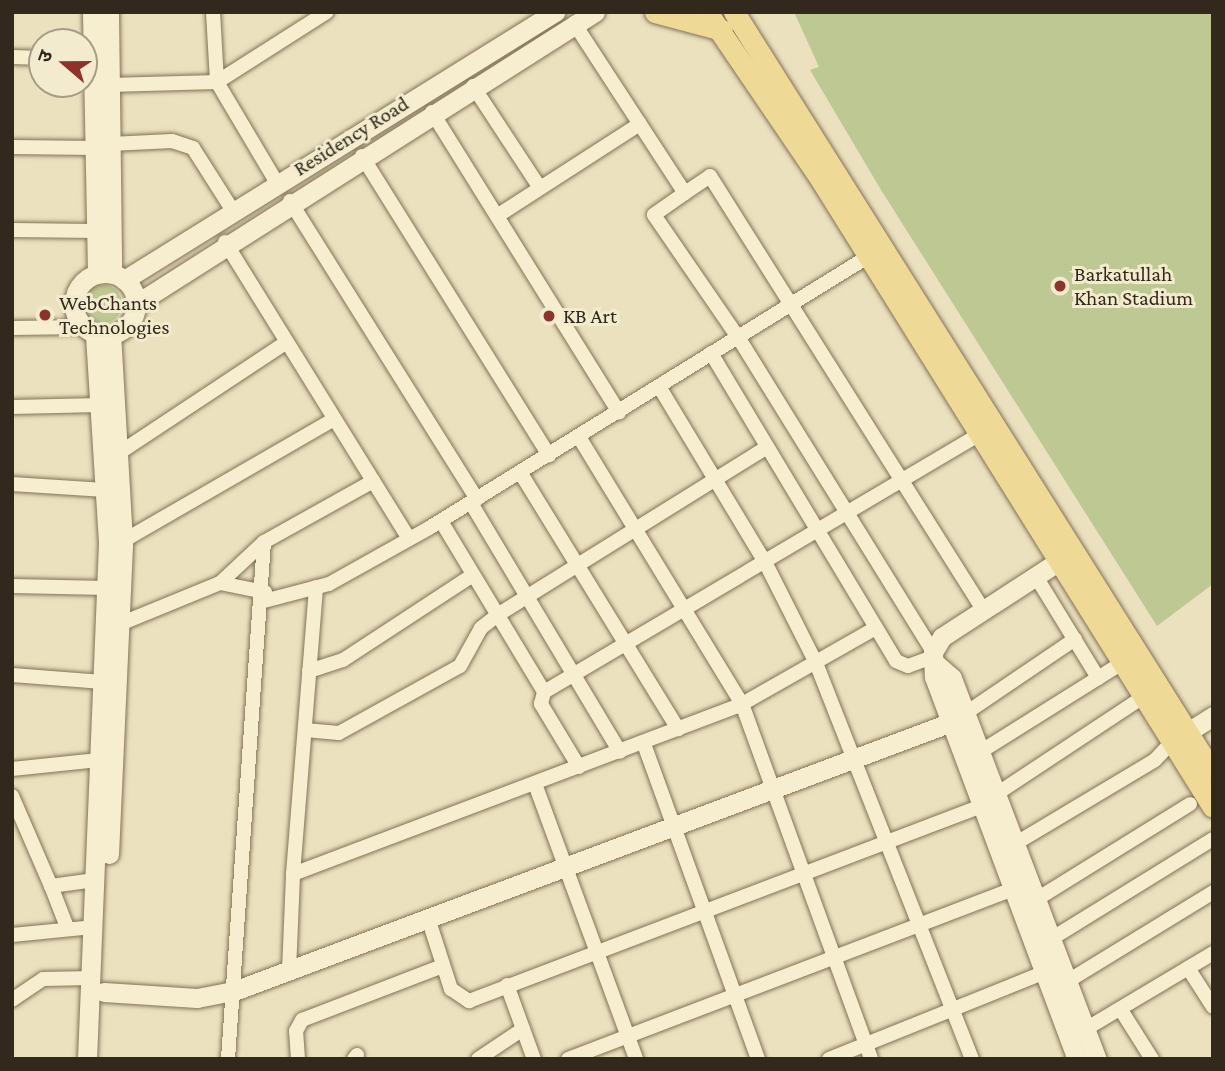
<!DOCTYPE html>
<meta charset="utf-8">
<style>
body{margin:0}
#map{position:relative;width:1225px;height:1071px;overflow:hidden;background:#ebe1be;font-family:"Crimson Pro","Noto Sans Devanagari",serif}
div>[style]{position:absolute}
.green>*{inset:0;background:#bdc893}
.round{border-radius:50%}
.roads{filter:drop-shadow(0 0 2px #827258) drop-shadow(0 0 2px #827258)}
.street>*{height:14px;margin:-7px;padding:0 7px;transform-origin:7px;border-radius:7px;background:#f7eed0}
.secondary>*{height:19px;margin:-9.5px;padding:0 9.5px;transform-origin:9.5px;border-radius:9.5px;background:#f7eed0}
.secondary>.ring{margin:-9.5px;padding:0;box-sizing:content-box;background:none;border:19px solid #f7eed0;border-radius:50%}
.primary>*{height:21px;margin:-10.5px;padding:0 10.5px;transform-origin:10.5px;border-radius:10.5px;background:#eeda96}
.dots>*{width:19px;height:19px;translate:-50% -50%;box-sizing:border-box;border:4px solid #f3ebcd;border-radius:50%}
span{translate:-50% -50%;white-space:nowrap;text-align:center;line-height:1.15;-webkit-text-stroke:6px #f3ebcd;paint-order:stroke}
.street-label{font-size:21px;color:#32291c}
.poi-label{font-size:21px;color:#32291c}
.left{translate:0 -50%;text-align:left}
.frame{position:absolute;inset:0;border:14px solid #32291c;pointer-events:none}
.north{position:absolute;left:28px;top:28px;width:70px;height:70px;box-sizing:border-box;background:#f3ebcd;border:2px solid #a69d86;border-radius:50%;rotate:290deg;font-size:19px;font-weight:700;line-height:28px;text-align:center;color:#32291c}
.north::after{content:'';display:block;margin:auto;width:24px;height:32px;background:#8e332b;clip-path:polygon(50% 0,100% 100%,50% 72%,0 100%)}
</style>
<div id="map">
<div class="green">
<div style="clip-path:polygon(794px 12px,1213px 12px,1213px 584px,1157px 626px,881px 190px,810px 70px,819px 67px)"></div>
<div class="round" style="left:84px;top:285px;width:38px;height:38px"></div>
</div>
<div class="roads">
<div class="street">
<div style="left:213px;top:12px;width:70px;rotate:86.7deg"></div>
<div style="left:217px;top:82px;width:117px;rotate:59.3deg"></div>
<div style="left:574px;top:23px;width:203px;rotate:56.9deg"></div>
<div style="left:685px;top:193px;width:38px;rotate:145deg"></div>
<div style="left:654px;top:215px;width:148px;rotate:55.5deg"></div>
<div style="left:738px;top:337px;width:370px;rotate:58.2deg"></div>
<div style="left:12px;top:57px;width:30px;rotate:2deg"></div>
<div style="left:109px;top:85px;width:108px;rotate:-1.6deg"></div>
<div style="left:217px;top:82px;width:130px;rotate:-32.5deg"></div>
<div style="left:473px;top:86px;width:122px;rotate:56.7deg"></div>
<div style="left:432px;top:112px;width:354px;rotate:58.1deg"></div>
<div style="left:110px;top:144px;width:62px;rotate:-2.8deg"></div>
<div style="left:172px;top:141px;width:22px;rotate:18deg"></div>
<div style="left:193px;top:148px;width:75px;rotate:57.6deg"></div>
<div style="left:12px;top:147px;width:82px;rotate:0.7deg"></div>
<div style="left:362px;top:156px;width:353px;rotate:58deg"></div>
<div style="left:685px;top:193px;width:30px;rotate:-34deg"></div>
<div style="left:710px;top:176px;width:510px;rotate:57.8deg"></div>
<div style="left:290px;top:201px;width:352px;rotate:57.9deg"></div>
<div style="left:497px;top:216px;width:170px;rotate:-32.8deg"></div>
<div style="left:12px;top:230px;width:84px;rotate:0.7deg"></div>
<div style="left:225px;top:242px;width:349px;rotate:58.2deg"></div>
<div style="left:12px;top:328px;width:73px;rotate:-0.8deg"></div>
<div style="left:711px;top:353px;width:359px;rotate:59deg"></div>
<div style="left:896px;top:661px;width:13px;rotate:23deg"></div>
<div style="left:908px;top:666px;width:27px;rotate:-20deg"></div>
<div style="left:660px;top:388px;width:203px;rotate:58.9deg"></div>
<div style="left:765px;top:562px;width:113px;rotate:63.2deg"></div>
<div style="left:816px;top:663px;width:426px;rotate:68.5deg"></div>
<div style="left:12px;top:407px;width:89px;rotate:-1.3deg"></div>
<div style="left:579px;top:437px;width:313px;rotate:58.6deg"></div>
<div style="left:742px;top:704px;width:378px;rotate:70deg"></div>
<div style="left:119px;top:453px;width:201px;rotate:-33.5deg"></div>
<div style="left:520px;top:472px;width:302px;rotate:58.4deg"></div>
<div style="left:12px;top:484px;width:93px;rotate:3.7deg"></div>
<div style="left:471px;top:503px;width:290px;rotate:59.1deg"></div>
<div style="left:441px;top:521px;width:200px;rotate:58.9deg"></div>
<div style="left:123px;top:541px;width:244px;rotate:-30deg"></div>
<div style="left:1035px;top:575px;width:121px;rotate:58.5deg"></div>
<div style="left:220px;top:583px;width:60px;rotate:-43deg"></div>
<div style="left:264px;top:542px;width:125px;rotate:-29.2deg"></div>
<div style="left:12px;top:586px;width:95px;rotate:1.2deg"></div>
<div style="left:264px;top:601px;width:67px;rotate:-14.7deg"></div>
<div style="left:329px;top:584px;width:115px;rotate:-29.2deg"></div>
<div style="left:429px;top:528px;width:517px;rotate:-31.72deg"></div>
<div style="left:120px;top:624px;width:108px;rotate:-22.3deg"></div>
<div style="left:220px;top:583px;width:46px;rotate:11.3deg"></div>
<div style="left:309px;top:671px;width:36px;rotate:-18deg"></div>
<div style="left:343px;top:660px;width:155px;rotate:-33.2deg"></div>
<div style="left:12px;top:675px;width:91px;rotate:4.4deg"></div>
<div style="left:960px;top:717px;width:139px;rotate:-34.1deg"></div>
<div style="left:305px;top:730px;width:34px;rotate:5deg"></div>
<div style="left:339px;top:733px;width:138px;rotate:-29deg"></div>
<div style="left:460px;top:666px;width:43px;rotate:-61.1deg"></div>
<div style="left:481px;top:628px;width:23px;rotate:-38deg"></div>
<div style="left:499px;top:614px;width:316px;rotate:-31.9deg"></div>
<div style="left:644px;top:744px;width:335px;rotate:70.1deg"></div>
<div style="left:980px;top:752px;width:168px;rotate:-32.1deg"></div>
<div style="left:579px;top:767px;width:74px;rotate:-121.1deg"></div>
<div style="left:541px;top:704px;width:12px;rotate:-76deg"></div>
<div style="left:544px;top:692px;width:512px;rotate:-30.62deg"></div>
<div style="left:12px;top:769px;width:87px;rotate:-5.9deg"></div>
<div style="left:535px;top:784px;width:293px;rotate:69.8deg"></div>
<div style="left:995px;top:795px;width:178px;rotate:-33.5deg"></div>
<div style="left:12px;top:796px;width:98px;rotate:66.6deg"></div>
<div style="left:51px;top:886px;width:44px;rotate:-7.8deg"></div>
<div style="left:1008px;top:848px;width:171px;rotate:-30.9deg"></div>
<div style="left:1155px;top:760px;width:23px;rotate:-47deg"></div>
<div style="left:293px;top:874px;width:288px;rotate:-85.4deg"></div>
<div style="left:51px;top:886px;width:44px;rotate:68.7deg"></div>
<div style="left:1037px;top:899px;width:180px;rotate:-31.8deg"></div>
<div style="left:428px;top:918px;width:75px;rotate:72.1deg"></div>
<div style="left:451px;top:989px;width:22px;rotate:34deg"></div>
<div style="left:469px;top:1001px;width:546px;rotate:-20.83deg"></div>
<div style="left:12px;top:935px;width:81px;rotate:-5.6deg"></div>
<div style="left:1051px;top:939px;width:190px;rotate:-31.7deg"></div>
<div style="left:1188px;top:968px;width:46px;rotate:57.3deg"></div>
<div style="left:289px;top:971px;width:97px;rotate:-87.6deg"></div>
<div style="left:293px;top:874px;width:480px;rotate:-20.7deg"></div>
<div style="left:742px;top:704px;width:154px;rotate:-29.6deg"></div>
<div style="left:1068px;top:981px;width:170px;rotate:-31.5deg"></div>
<div style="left:507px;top:985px;width:79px;rotate:70deg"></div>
<div style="left:12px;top:1000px;width:37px;rotate:-34deg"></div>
<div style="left:43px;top:979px;width:49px;rotate:-1.2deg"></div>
<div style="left:1121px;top:1010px;width:58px;rotate:57.7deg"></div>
<div style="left:1079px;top:1033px;width:156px;rotate:-30.8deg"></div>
<div style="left:228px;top:1059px;width:518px;rotate:-86.02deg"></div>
<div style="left:298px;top:1059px;width:28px;rotate:-94deg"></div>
<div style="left:296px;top:1031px;width:13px;rotate:-61deg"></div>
<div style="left:302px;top:1020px;width:151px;rotate:-21deg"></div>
<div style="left:354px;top:1059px;width:5px;rotate:-53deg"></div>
<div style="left:478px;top:1059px;width:54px;rotate:-33.7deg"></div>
<div style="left:568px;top:1059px;width:474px;rotate:-20.9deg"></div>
<div style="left:829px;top:1059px;width:233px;rotate:-21.9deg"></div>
</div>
<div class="secondary">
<div style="left:92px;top:12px;width:262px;rotate:88.9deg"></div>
<div style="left:109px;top:12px;width:261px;rotate:89.3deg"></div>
<div class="ring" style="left:74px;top:273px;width:43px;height:43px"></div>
<div style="left:124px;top:280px;width:508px;rotate:-31.87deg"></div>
<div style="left:136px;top:304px;width:544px;rotate:-32.46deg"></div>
<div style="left:1059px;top:561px;width:140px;rotate:147deg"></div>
<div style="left:942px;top:637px;width:17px;rotate:121deg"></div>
<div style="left:933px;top:652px;width:25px;rotate:88deg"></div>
<div style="left:934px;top:677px;width:408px;rotate:69.5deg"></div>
<div style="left:936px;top:664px;width:21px;rotate:41deg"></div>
<div style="left:952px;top:678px;width:408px;rotate:69.2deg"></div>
<div style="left:1175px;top:740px;width:45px;rotate:-32.3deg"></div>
<div style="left:109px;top:854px;width:313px;rotate:-87.4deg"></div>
<div style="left:123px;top:541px;width:207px;rotate:-93.3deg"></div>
<div style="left:104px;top:992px;width:93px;rotate:3.7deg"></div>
<div style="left:197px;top:998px;width:38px;rotate:-11deg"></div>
<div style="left:234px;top:991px;width:764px;rotate:-20.55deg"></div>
<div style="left:87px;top:1059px;width:517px;rotate:-87.67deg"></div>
<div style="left:108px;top:542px;width:209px;rotate:-93.6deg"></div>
</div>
<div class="primary">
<div style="left:655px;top:12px;width:69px;rotate:15deg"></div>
<div style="left:707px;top:12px;width:203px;rotate:55.8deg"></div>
<div style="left:821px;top:180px;width:739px;rotate:57.99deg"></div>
<div style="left:734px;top:12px;width:899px;rotate:57.81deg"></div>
</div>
</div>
<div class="dots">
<div style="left:1060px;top:286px;background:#8e332b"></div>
<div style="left:45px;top:315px;background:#8e332b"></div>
<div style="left:549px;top:316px;background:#8e332b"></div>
</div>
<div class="street-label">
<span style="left:351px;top:136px;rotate:-32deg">Residency Road</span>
</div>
<div class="poi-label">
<span class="left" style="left:1074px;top:286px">Barkatullah<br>Khan Stadium</span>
<span class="left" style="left:59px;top:315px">WebChants<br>Technologies</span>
<span class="left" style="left:563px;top:316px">KB Art</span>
</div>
<div class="frame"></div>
<div class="north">उ</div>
</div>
